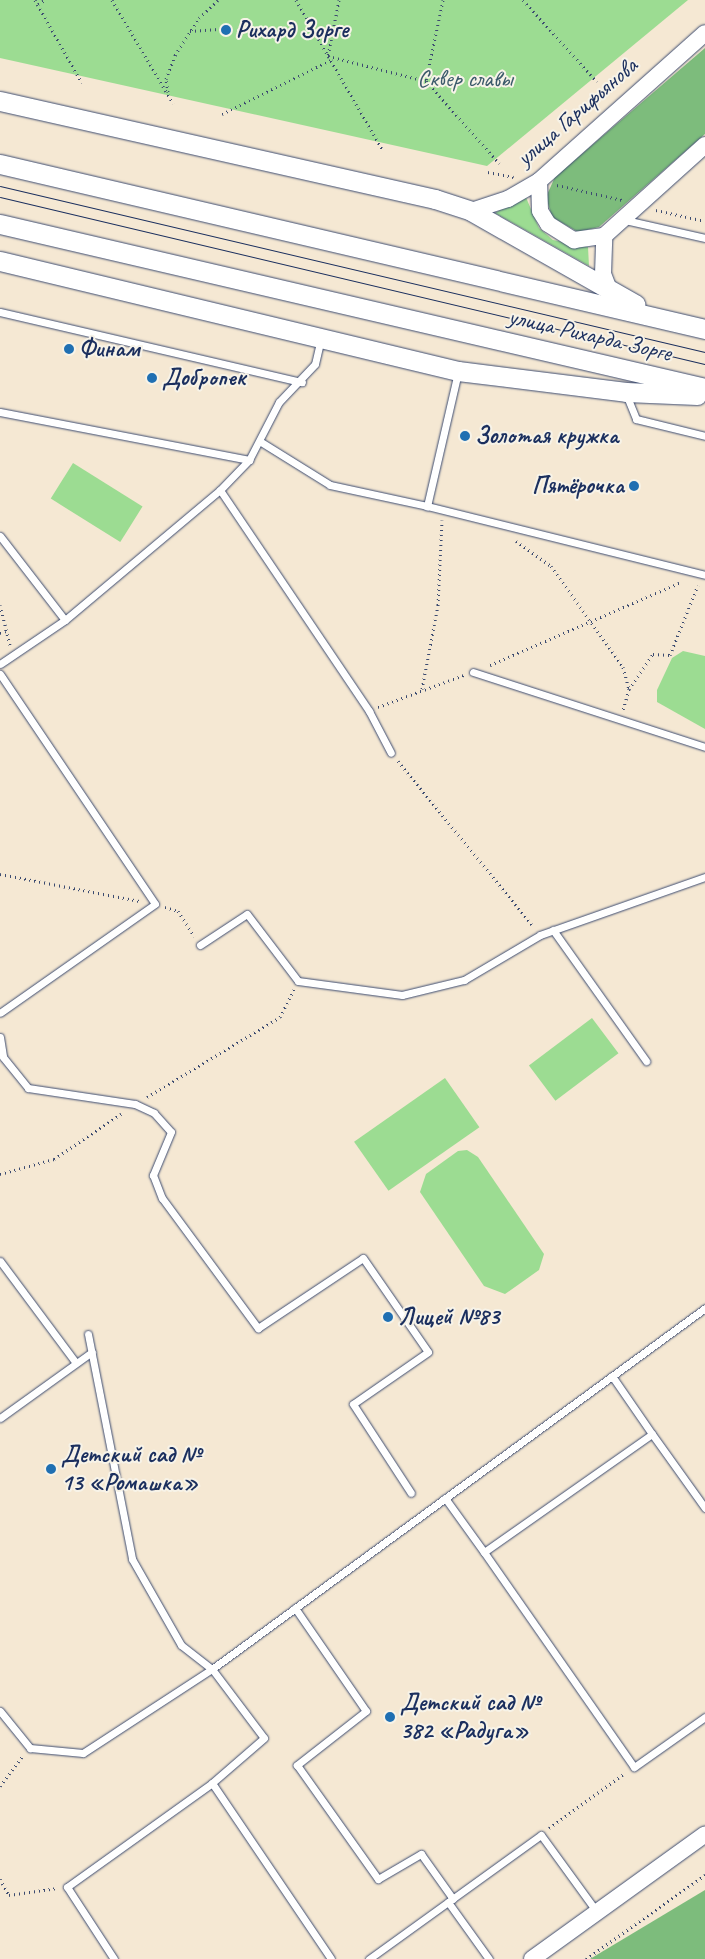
<!DOCTYPE html>
<meta charset="utf-8">
<style>
body{margin:0}
#map{position:relative;width:705px;height:1959px;overflow:hidden;background:#f5e8d3;font-family:Caveat,sans-serif}
div>[style]{position:absolute}
.green>*{inset:0;background:#9cdc92;transform-origin:0 0}
.forest>*{inset:0;background:#7dbc7c}
.path>*{height:3px;margin-top:-1.5px;transform-origin:0;background:repeating-linear-gradient(90deg,#3c4b70 0 1px,transparent 0 5px)}
.roads{filter:drop-shadow(0 0 1px #3c4b70) drop-shadow(0 0 1px #3c4b70)}
.service>*{height:7px;margin:-3.5px;padding:0 3.5px;transform-origin:3.5px;border-radius:3.5px;background:#fff}
.tertiary>*{height:16px;margin:-8px;padding:0 8px;transform-origin:8px;border-radius:8px;background:#fff}
.secondary>*{height:19px;margin:-9.5px;padding:0 9.5px;transform-origin:9.5px;border-radius:9.5px;background:#fff}
.tram>*{height:1px;margin:-0.5px;padding:0 0.5px;transform-origin:0.5px;border-radius:0.5px;background:#1b2f5e}
.dots>*{width:14px;height:14px;translate:-50% -50%;box-sizing:border-box;border:2px solid #f7f3e8;border-radius:50%}
span{translate:-50% -50%;white-space:nowrap;text-align:center;line-height:1.15;-webkit-text-stroke:4px #f7f3e8;paint-order:stroke}
.poi-label{font-size:24px;color:#1b2f5e;font-weight:700}
.left{translate:0 -50%;text-align:left}
.right{translate:-100% -50%;text-align:right}
.park-label{font-size:24px;color:#3b5a6b}
.street-label{font-size:24px;color:#1b2f5e}
</style>
<div id="map">
<div class="green">
<div style="clip-path:polygon(0 0,688px 0,487px 166px,0 58px)"></div>
<div style="clip-path:polygon(525px 195px,539px 228px,553px 240px,588px 247px,589px 266px,495px 213px)"></div>
<div style="left:73px;top:463px;width:82px;height:42px;rotate:32deg"></div>
<div style="clip-path:polygon(683px 651px,705px 656px,705px 729px,657px 702px,657px 690px,672px 658px)"></div>
<div style="left:592px;top:1018px;width:44px;height:79px;rotate:53deg"></div>
<div style="left:445px;top:1078px;width:60px;height:111px;rotate:55deg"></div>
<div style="clip-path:polygon(467px 1150px,478px 1157px,544px 1254px,539px 1270px,505px 1294px,484px 1286px,420px 1192px,426px 1174px,458px 1151px)"></div>
</div>
<div class="forest">
<div style="clip-path:polygon(705px 48px,705px 134px,599px 227px,578px 232px,552px 217px,546px 197px,555px 177px)"></div>
<div style="clip-path:polygon(705px 1890px,705px 1959px,590px 1959px)"></div>
</div>
<div class="path">
<div style="left:35px;top:0;width:95px;rotate:60.5deg"></div>
<div style="left:112px;top:0;width:120px;rotate:59.4deg"></div>
<div style="left:296px;top:0;width:172px;rotate:60deg"></div>
<div style="left:339px;top:0;width:57px;rotate:101.1deg"></div>
<div style="left:328px;top:56px;width:101px;rotate:14.3deg"></div>
<div style="left:443px;top:0;width:83px;rotate:101.9deg"></div>
<div style="left:426px;top:81px;width:110px;rotate:48.3deg"></div>
<div style="left:523px;top:0;width:110px;rotate:47.9deg"></div>
<div style="left:38px;top:4px;width:8px;rotate:-30deg"></div>
<div style="left:190px;top:31px;width:32px;rotate:-4deg"></div>
<div style="left:168px;top:92px;width:13px;rotate:-99deg"></div>
<div style="left:166px;top:79px;width:26px;rotate:-69deg"></div>
<div style="left:175px;top:55px;width:44px;rotate:-57deg"></div>
<div style="left:199px;top:18px;width:26px;rotate:-43deg"></div>
<div style="left:222px;top:114px;width:122px;rotate:-26.4deg"></div>
<div style="left:488px;top:172px;width:26px;rotate:11deg"></div>
<div style="left:557px;top:185px;width:67px;rotate:13deg"></div>
<div style="left:656px;top:210px;width:50px;rotate:12.7deg"></div>
<div style="left:516px;top:541px;width:43px;rotate:35.5deg"></div>
<div style="left:551px;top:566px;width:124px;rotate:54.5deg"></div>
<div style="left:623px;top:667px;width:23px;rotate:75deg"></div>
<div style="left:629px;top:689px;width:22px;rotate:106deg"></div>
<div style="left:0;top:605px;width:41px;rotate:76deg"></div>
<div style="left:0;top:633px;width:6px;rotate:-18deg"></div>
<div style="left:490px;top:665px;width:209px;rotate:-23.4deg"></div>
<div style="left:422px;top:689px;width:86px;rotate:-79.2deg"></div>
<div style="left:438px;top:605px;width:85px;rotate:-87.3deg"></div>
<div style="left:629px;top:689px;width:42px;rotate:-55.6deg"></div>
<div style="left:653px;top:654px;width:17px;rotate:3deg"></div>
<div style="left:670px;top:655px;width:75px;rotate:-68.2deg"></div>
<div style="left:378px;top:707px;width:92px;rotate:-20.4deg"></div>
<div style="left:398px;top:761px;width:213px;rotate:50.7deg"></div>
<div style="left:0;top:874px;width:142px;rotate:11deg"></div>
<div style="left:165px;top:907px;width:14px;rotate:17deg"></div>
<div style="left:178px;top:911px;width:30px;rotate:57deg"></div>
<div style="left:147px;top:1097px;width:155px;rotate:-31deg"></div>
<div style="left:280px;top:1017px;width:31px;rotate:-63deg"></div>
<div style="left:0;top:1174px;width:56px;rotate:-15.5deg"></div>
<div style="left:54px;top:1159px;width:81px;rotate:-33.9deg"></div>
<div style="left:0;top:1786px;width:38px;rotate:-53deg"></div>
<div style="left:549px;top:1828px;width:94px;rotate:-35.9deg"></div>
<div style="left:0;top:1879px;width:18px;rotate:61deg"></div>
<div style="left:9px;top:1895px;width:49px;rotate:-8.1deg"></div>
<div style="left:586px;top:1959px;width:146px;rotate:-35.2deg"></div>
</div>
<div class="roads">
<div class="service">
<div style="left:625px;top:220px;width:82px;rotate:12.7deg"></div>
<div style="left:0;top:312px;width:310px;rotate:13.1deg"></div>
<div style="left:458px;top:372px;width:138px;rotate:103deg"></div>
<div style="left:427px;top:506px;width:286px;rotate:13.9deg"></div>
<div style="left:626px;top:394px;width:27px;rotate:68deg"></div>
<div style="left:636px;top:419px;width:71px;rotate:13.8deg"></div>
<div style="left:0;top:412px;width:254px;rotate:10.9deg"></div>
<div style="left:261px;top:442px;width:81px;rotate:31.9deg"></div>
<div style="left:330px;top:485px;width:99px;rotate:12.2deg"></div>
<div style="left:220px;top:490px;width:267px;rotate:56deg"></div>
<div style="left:369px;top:711px;width:47px;rotate:62.4deg"></div>
<div style="left:0;top:536px;width:106px;rotate:52.3deg"></div>
<div style="left:65px;top:620px;width:78px;rotate:145.9deg"></div>
<div style="left:65px;top:620px;width:202px;rotate:-40deg"></div>
<div style="left:220px;top:490px;width:42px;rotate:-46deg"></div>
<div style="left:249px;top:460px;width:65px;rotate:-62.7deg"></div>
<div style="left:279px;top:402px;width:52px;rotate:-46.5deg"></div>
<div style="left:315px;top:364px;width:26px;rotate:-77deg"></div>
<div style="left:473px;top:672px;width:244px;rotate:17.9deg"></div>
<div style="left:0;top:674px;width:277px;rotate:56deg"></div>
<div style="left:155px;top:904px;width:189px;rotate:144.9deg"></div>
<div style="left:553px;top:930px;width:161px;rotate:54.6deg"></div>
<div style="left:200px;top:945px;width:56px;rotate:-33.4deg"></div>
<div style="left:247px;top:914px;width:84px;rotate:52.7deg"></div>
<div style="left:298px;top:981px;width:105px;rotate:7.7deg"></div>
<div style="left:402px;top:995px;width:64px;rotate:-13.6deg"></div>
<div style="left:464px;top:980px;width:88px;rotate:-30.6deg"></div>
<div style="left:540px;top:935px;width:175px;rotate:-19.4deg"></div>
<div style="left:0;top:1037px;width:20px;rotate:81deg"></div>
<div style="left:3px;top:1057px;width:40px;rotate:51deg"></div>
<div style="left:28px;top:1088px;width:108px;rotate:8.5deg"></div>
<div style="left:135px;top:1104px;width:21px;rotate:25deg"></div>
<div style="left:154px;top:1113px;width:25px;rotate:48deg"></div>
<div style="left:171px;top:1132px;width:47px;rotate:112.7deg"></div>
<div style="left:153px;top:1175px;width:25px;rotate:69deg"></div>
<div style="left:162px;top:1198px;width:162px;rotate:53.6deg"></div>
<div style="left:258px;top:1328px;width:126px;rotate:-33.7deg"></div>
<div style="left:363px;top:1258px;width:114px;rotate:55.3deg"></div>
<div style="left:428px;top:1352px;width:91px;rotate:145.3deg"></div>
<div style="left:353px;top:1404px;width:106px;rotate:56.9deg"></div>
<div style="left:0;top:1261px;width:127px;rotate:53.3deg"></div>
<div style="left:88px;top:1334px;width:229px;rotate:78.9deg"></div>
<div style="left:132px;top:1559px;width:99px;rotate:60.3deg"></div>
<div style="left:181px;top:1645px;width:39px;rotate:38deg"></div>
<div style="left:212px;top:1669px;width:86px;rotate:53deg"></div>
<div style="left:264px;top:1738px;width:69px;rotate:139.1deg"></div>
<div style="left:612px;top:1376px;width:70px;rotate:55.4deg"></div>
<div style="left:0;top:1418px;width:113px;rotate:-35.7deg"></div>
<div style="left:445px;top:1498px;width:67px;rotate:54.2deg"></div>
<div style="left:705px;top:1508px;width:91px;rotate:-125.6deg"></div>
<div style="left:652px;top:1434px;width:205px;rotate:144.9deg"></div>
<div style="left:484px;top:1552px;width:262px;rotate:55.1deg"></div>
<div style="left:634px;top:1767px;width:87px;rotate:-35.2deg"></div>
<div style="left:295px;top:1608px;width:125px;rotate:55.4deg"></div>
<div style="left:366px;top:1711px;width:88px;rotate:142deg"></div>
<div style="left:297px;top:1765px;width:140px;rotate:54.6deg"></div>
<div style="left:378px;top:1879px;width:50px;rotate:-30.2deg"></div>
<div style="left:421px;top:1854px;width:55px;rotate:54.6deg"></div>
<div style="left:0;top:1711px;width:48px;rotate:51deg"></div>
<div style="left:30px;top:1748px;width:53px;rotate:5.4deg"></div>
<div style="left:83px;top:1753px;width:154px;rotate:-33.1deg"></div>
<div style="left:212px;top:1669px;width:611px;rotate:-36.21deg"></div>
<div style="left:448px;top:1902px;width:70px;rotate:54.3deg"></div>
<div style="left:114px;top:1959px;width:86px;rotate:-123.1deg"></div>
<div style="left:67px;top:1887px;width:178px;rotate:-35.6deg"></div>
<div style="left:212px;top:1783px;width:212px;rotate:55.9deg"></div>
<div style="left:369px;top:1959px;width:212px;rotate:-35.8deg"></div>
<div style="left:541px;top:1835px;width:95px;rotate:54deg"></div>
</div>
<div class="tertiary">
<div style="left:539px;top:181px;width:30px;rotate:88deg"></div>
<div style="left:540px;top:211px;width:15px;rotate:58deg"></div>
<div style="left:548px;top:224px;width:31px;rotate:32deg"></div>
<div style="left:574px;top:240px;width:30px;rotate:-8deg"></div>
<div style="left:471px;top:211px;width:39px;rotate:-18deg"></div>
<div style="left:508px;top:199px;width:36px;rotate:-30deg"></div>
<div style="left:539px;top:181px;width:222px;rotate:-41.7deg"></div>
<div style="left:610px;top:292px;width:19px;rotate:-111deg"></div>
<div style="left:603px;top:274px;width:38px;rotate:-88deg"></div>
<div style="left:604px;top:236px;width:136px;rotate:-42deg"></div>
<div style="left:532px;top:1959px;width:213px;rotate:-35.8deg"></div>
</div>
<div class="secondary">
<div style="left:0;top:101px;width:446px;rotate:12.7deg"></div>
<div style="left:435px;top:199px;width:38px;rotate:18deg"></div>
<div style="left:471px;top:211px;width:189px;rotate:29.6deg"></div>
<div style="left:0;top:164px;width:724px;rotate:13.17deg"></div>
<div style="left:0;top:224px;width:724px;rotate:13.1deg"></div>
<div style="left:0;top:261px;width:471px;rotate:13.5deg"></div>
<div style="left:458px;top:371px;width:169px;rotate:7.1deg"></div>
<div style="left:626px;top:392px;width:71px;rotate:2.4deg"></div>
</div>
</div>
<div class="tram">
<div style="left:0;top:186px;width:724px;rotate:13.25deg"></div>
<div style="left:0;top:197px;width:725px;rotate:13.33deg"></div>
</div>
<div class="dots">
<div style="left:226px;top:30px;background:#1f6fb2"></div>
<div style="left:69px;top:349px;background:#1f6fb2"></div>
<div style="left:152px;top:378px;background:#1f6fb2"></div>
<div style="left:465px;top:436px;background:#1f6fb2"></div>
<div style="left:634px;top:486px;background:#1f6fb2"></div>
<div style="left:388px;top:1317px;background:#1f6fb2"></div>
<div style="left:51px;top:1469px;background:#1f6fb2"></div>
<div style="left:390px;top:1717px;background:#1f6fb2"></div>
</div>
<div class="poi-label">
<span class="left" style="left:236px;top:30px">Рихард Зорге</span>
<span class="left" style="left:79px;top:349px">Финам</span>
<span class="left" style="left:162px;top:378px">Добропек</span>
<span class="left" style="left:475px;top:436px">Золотая кружка</span>
<span class="right" style="left:624px;top:486px">Пятёрочка</span>
<span class="left" style="left:398px;top:1317px">Лицей №83</span>
<span class="left" style="left:61px;top:1469px">Детский сад №<br>13 «Ромашка»</span>
<span class="left" style="left:400px;top:1717px">Детский сад №<br>382 «Радуга»</span>
</div>
<div class="park-label">
<span style="left:465px;top:79px">Сквер славы</span>
</div>
<div class="street-label">
<span style="left:577px;top:112px;rotate:-41deg">улица Гарифьянова</span>
<span style="left:590px;top:335px;rotate:13deg">улица Рихарда Зорге</span>
</div>
</div>
